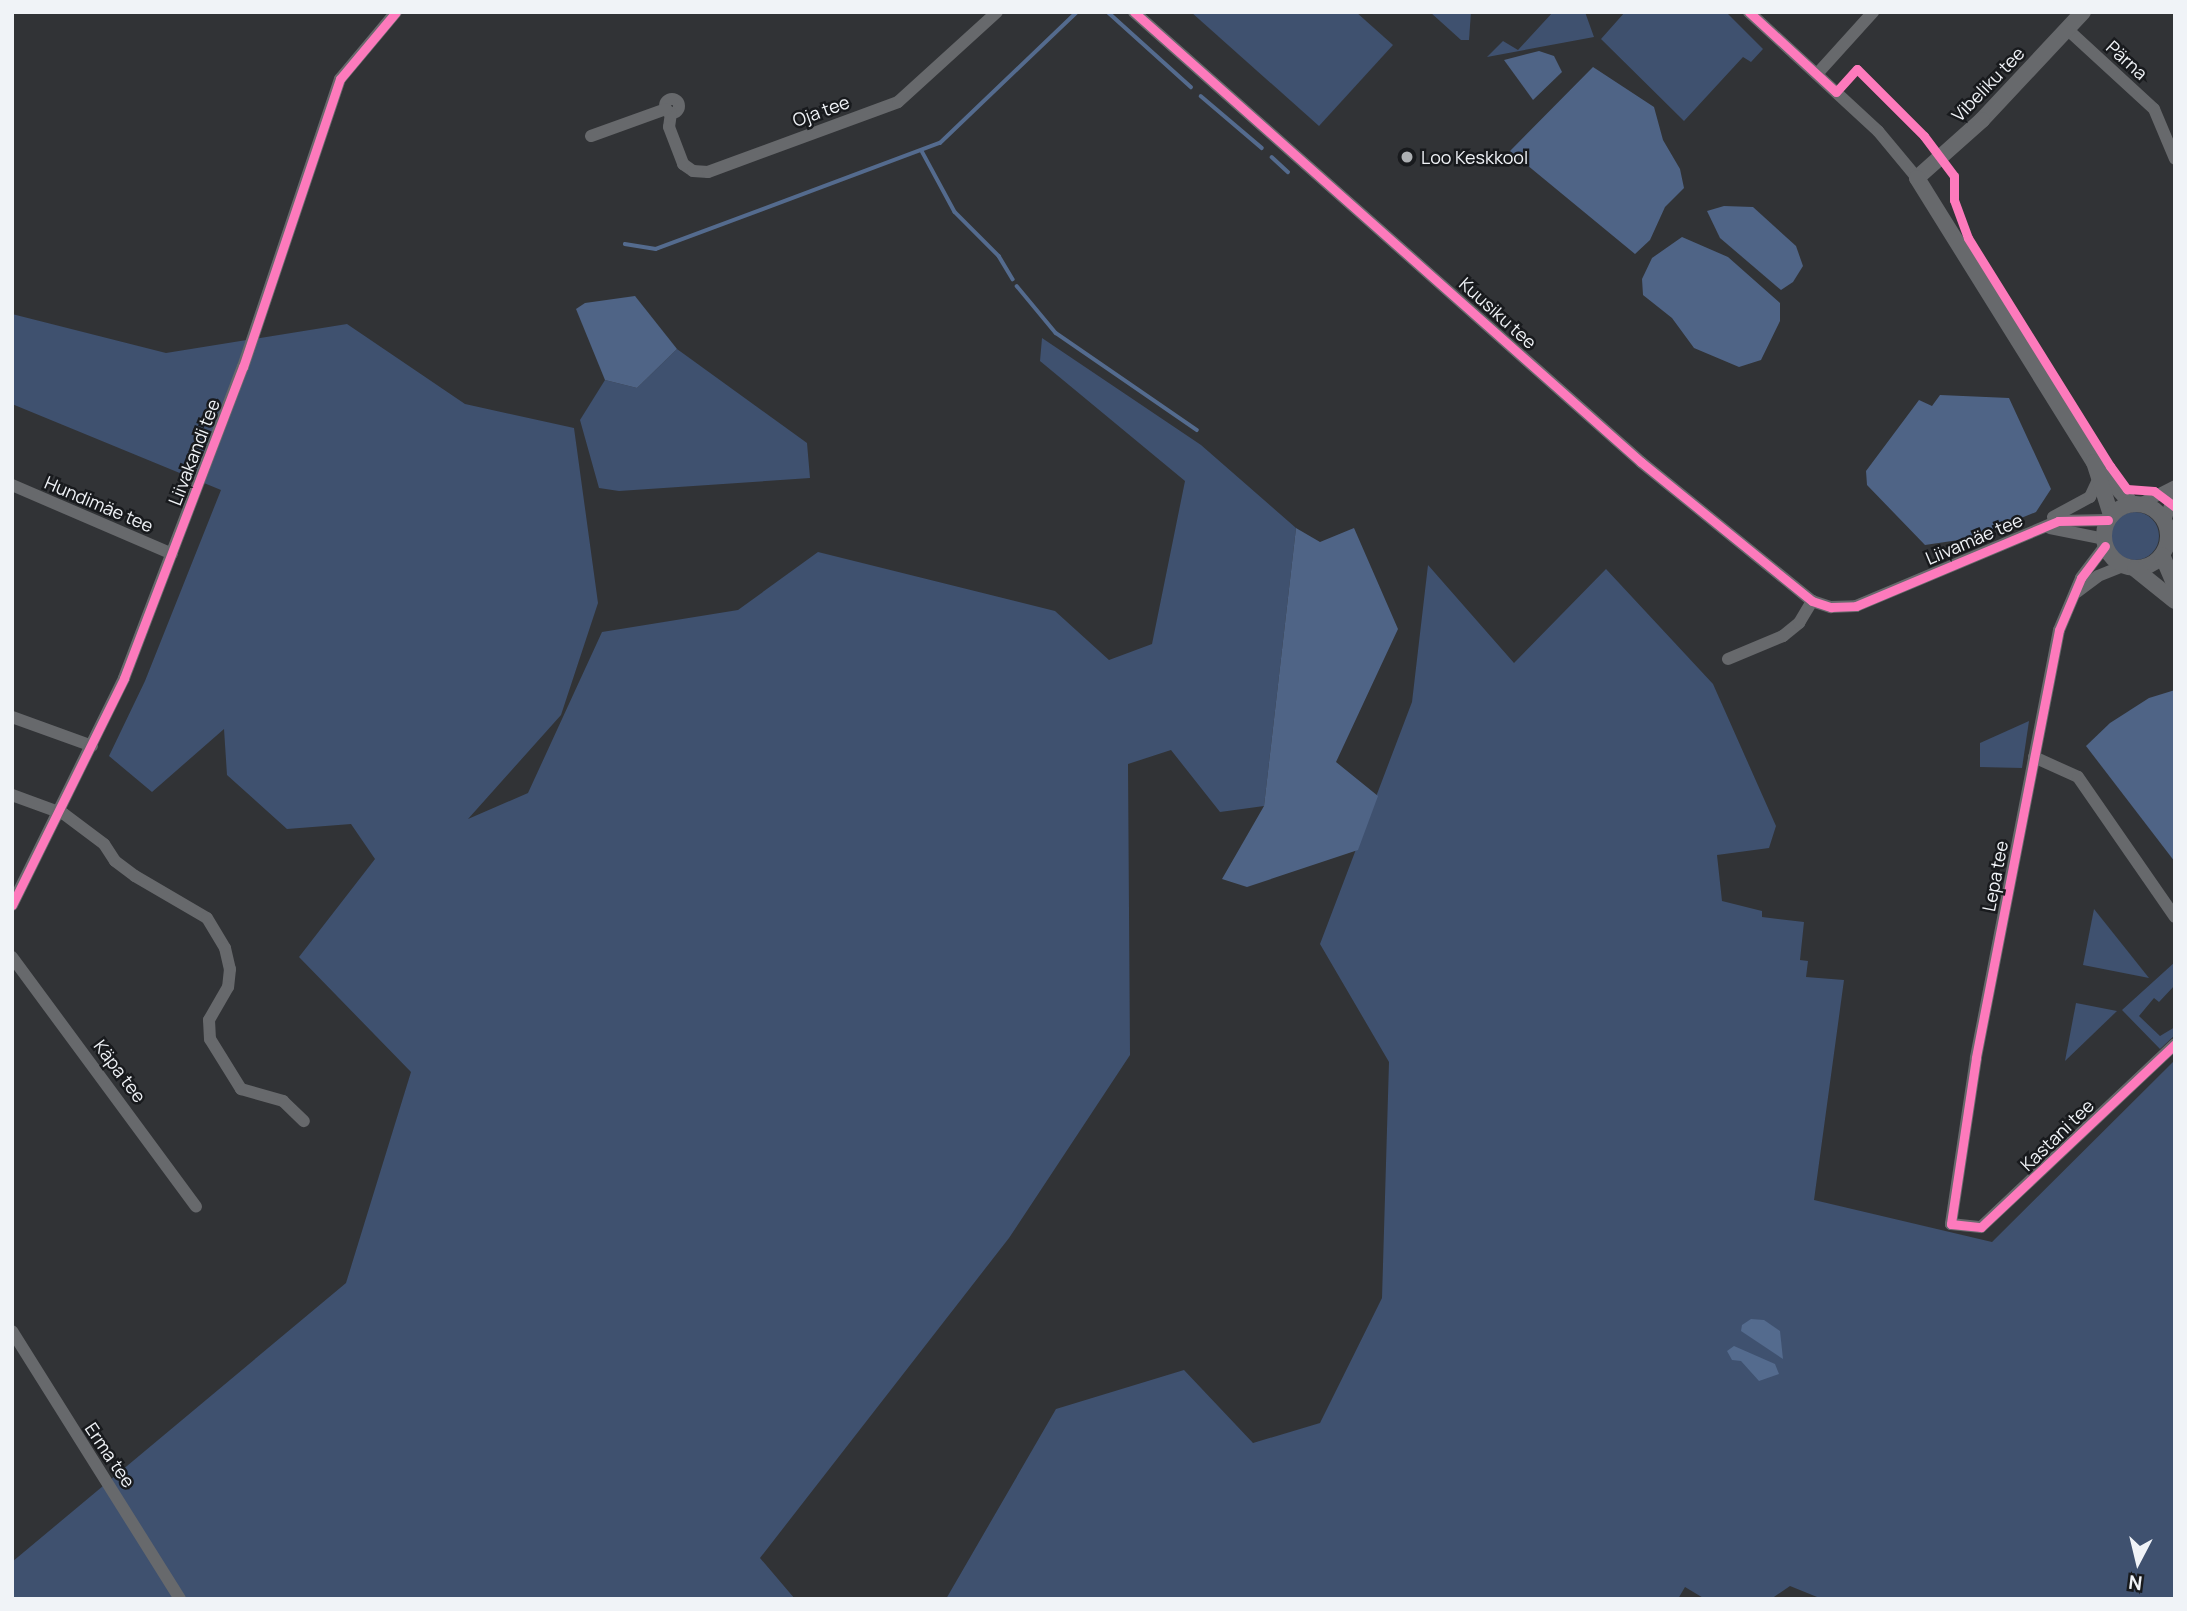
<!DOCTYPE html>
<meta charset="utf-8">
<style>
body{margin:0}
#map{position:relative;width:2187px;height:1611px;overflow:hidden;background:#313336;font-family:Manrope,sans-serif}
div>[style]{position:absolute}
.green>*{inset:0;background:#3f516f}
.round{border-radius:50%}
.forest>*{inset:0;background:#4f6486}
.water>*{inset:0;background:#546b8e}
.stream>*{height:3.5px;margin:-1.75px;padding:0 1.75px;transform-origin:1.75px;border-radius:1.75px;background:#546b8e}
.minor>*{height:12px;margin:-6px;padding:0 6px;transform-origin:6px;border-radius:6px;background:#67696c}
.minor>.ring{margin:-6px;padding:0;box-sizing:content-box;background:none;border:12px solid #67696c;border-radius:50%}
.tertiary>*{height:16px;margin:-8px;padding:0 8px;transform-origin:8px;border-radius:8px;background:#67696c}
.tertiary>.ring{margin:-8px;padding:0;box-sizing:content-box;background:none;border:16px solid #67696c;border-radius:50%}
.cycleway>*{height:9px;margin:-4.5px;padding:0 4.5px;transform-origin:4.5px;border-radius:4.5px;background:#fd7abc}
.dots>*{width:19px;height:19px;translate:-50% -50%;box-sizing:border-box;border:4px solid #181a1d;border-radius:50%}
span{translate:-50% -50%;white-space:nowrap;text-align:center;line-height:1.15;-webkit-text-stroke:5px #181a1d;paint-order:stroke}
.street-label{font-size:18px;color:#f0f3f7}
.poi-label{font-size:18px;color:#f0f3f7}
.left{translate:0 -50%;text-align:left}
.frame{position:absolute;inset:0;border:14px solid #f0f3f7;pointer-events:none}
.north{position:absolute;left:2103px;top:1527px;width:70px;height:70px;-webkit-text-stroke:5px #181a1d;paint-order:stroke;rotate:187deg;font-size:19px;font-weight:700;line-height:28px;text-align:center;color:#f0f3f7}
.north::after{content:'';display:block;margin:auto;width:24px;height:32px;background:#f0f3f7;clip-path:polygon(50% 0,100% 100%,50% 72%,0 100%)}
</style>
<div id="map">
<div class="green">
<div style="clip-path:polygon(1191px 12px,1356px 12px,1393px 45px,1319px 126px)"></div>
<div style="clip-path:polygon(1430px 12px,1471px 12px,1469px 40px,1461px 40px)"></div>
<div style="clip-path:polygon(1553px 12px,1585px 12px,1594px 37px,1487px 57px,1503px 41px,1518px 50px)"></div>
<div style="clip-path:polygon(1625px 12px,1726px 12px,1763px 49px,1751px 62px,1743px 57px,1684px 121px,1601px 39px)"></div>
<div style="clip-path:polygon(12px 314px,166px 353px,347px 324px,465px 404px,574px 428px,598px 603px,561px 715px,468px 819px,528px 793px,602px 632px,738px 610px,818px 552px,1055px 611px,1109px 660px,1152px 644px,1185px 481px,1040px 361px,1042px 338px,1201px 445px,1296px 528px,1264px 806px,1220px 812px,1171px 750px,1128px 764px,1130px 1055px,1009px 1238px,760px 1558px,795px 1599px,12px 1599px,12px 1562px,346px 1283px,411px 1072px,299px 957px,375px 859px,351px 824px,287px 829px,227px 775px,224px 729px,152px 792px,109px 756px,145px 681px,221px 490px,12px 404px)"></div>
<div style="clip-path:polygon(677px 349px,807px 443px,810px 478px,619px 491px,599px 488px,580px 420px,605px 380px,637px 388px)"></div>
<div class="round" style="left:2111px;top:512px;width:48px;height:48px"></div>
<div style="clip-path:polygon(1428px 565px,1514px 663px,1606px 569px,1713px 684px,1776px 826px,1769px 848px,1717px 855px,1722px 901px,1762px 911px,1762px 917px,1804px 922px,1800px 960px,1808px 961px,1806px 977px,1844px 980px,1814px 1200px,1992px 1242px,2175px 1060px,2175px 1599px,1822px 1599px,1790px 1586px,1771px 1599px,1705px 1599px,1685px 1587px,1678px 1599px,946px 1599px,1056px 1409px,1184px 1370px,1253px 1443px,1320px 1423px,1382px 1298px,1389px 1062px,1320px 944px,1412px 702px)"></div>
<div style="clip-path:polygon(2029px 721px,2022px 768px,1980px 767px,1980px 743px)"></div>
<div style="clip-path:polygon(2094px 909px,2149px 978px,2083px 965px)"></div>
<div style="clip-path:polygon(2175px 962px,2175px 985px,2159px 1002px,2154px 998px,2139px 1016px,2160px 1036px,2175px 1027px,2175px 1035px,2160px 1049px,2122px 1010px)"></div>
<div style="clip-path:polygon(2076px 1003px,2117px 1011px,2065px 1061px)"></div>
</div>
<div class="forest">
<div style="clip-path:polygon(1539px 51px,1554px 56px,1562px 72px,1533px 100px,1504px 60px)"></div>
<div style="clip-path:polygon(1593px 67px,1654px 107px,1663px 140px,1680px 169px,1684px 188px,1665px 207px,1650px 240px,1635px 254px,1510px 151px)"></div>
<div style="clip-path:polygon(1724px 206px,1753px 207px,1796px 246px,1803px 266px,1793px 282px,1781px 290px,1720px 238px,1707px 211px)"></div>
<div style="clip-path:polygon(1682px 237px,1728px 257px,1780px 303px,1780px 321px,1761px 360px,1739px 367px,1694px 348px,1672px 318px,1643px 295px,1642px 279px,1652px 258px)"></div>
<div style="clip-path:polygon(635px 296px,677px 349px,637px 388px,605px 380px,576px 309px,585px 303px)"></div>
<div style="clip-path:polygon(1940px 395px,2009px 398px,2051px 489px,2036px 512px,1972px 538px,1925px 545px,1867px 485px,1866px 471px,1919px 400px,1932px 406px)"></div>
<div style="clip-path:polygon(1296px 528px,1320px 542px,1354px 528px,1398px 629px,1336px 762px,1378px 796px,1358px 850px,1247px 887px,1222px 879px,1264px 806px)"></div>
<div style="clip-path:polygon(2175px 690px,2175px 862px,2086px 746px,2110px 723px,2149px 698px)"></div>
</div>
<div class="water">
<div style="clip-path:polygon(1751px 1319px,1764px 1320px,1780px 1331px,1783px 1359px,1741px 1331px,1742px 1325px)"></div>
<div style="clip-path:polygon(1734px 1346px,1775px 1364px,1779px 1374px,1759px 1381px,1741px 1361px,1732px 1360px,1727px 1351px)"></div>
</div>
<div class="stream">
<div style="left:1108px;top:12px;width:112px;rotate:42.1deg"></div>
<div style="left:1201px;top:96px;width:80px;rotate:40.4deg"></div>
<div style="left:922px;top:151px;width:69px;rotate:61.6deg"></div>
<div style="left:955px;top:212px;width:62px;rotate:45deg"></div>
<div style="left:999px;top:256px;width:27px;rotate:59deg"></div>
<div style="left:1272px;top:157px;width:22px;rotate:43deg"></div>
<div style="left:625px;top:244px;width:31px;rotate:9deg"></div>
<div style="left:656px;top:249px;width:303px;rotate:-20.5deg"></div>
<div style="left:940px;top:143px;width:190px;rotate:-43.7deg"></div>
<div style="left:1017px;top:286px;width:61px;rotate:50.3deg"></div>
<div style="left:1056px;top:333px;width:171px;rotate:34.5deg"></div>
</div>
<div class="minor">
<div style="left:1134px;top:12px;width:678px;rotate:41.59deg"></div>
<div style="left:1641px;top:462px;width:220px;rotate:39.1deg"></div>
<div style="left:1812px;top:601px;width:20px;rotate:18deg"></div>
<div style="left:1831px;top:607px;width:25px;rotate:-2deg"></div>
<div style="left:1856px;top:606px;width:219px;rotate:-22.8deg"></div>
<div style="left:2058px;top:521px;width:50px;rotate:-1.1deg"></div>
<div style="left:1749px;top:12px;width:176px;rotate:42.7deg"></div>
<div style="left:1878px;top:131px;width:61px;rotate:50.3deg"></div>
<div style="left:2067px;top:29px;width:118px;rotate:42.6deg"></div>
<div style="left:2154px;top:109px;width:54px;rotate:67.2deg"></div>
<div style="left:1817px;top:74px;width:84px;rotate:-47.9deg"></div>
<div class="ring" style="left:665px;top:99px;width:2px;height:2px"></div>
<div style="left:671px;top:113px;width:14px;rotate:98deg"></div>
<div style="left:669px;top:127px;width:40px;rotate:69deg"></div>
<div style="left:683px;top:164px;width:12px;rotate:35deg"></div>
<div style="left:693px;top:171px;width:15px;rotate:4deg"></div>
<div style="left:708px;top:172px;width:202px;rotate:-20.2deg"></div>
<div style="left:898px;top:102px;width:134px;rotate:-42.3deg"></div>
<div style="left:591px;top:136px;width:80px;rotate:-19.8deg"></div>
<div style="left:12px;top:485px;width:174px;rotate:23.3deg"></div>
<div style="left:2140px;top:504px;width:39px;rotate:-27deg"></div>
<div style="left:2053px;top:517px;width:42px;rotate:-28.4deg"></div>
<div style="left:2090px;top:497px;width:19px;rotate:-65deg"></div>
<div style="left:2165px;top:521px;width:32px;rotate:-72deg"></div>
<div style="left:2050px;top:528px;width:55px;rotate:11.5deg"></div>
<div style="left:2105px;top:546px;width:40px;rotate:127deg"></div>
<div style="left:2081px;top:578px;width:56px;rotate:112.9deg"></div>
<div style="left:2059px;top:630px;width:436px;rotate:101deg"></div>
<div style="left:1976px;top:1058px;width:168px;rotate:98.6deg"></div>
<div style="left:1951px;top:1224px;width:30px;rotate:6deg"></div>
<div style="left:1981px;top:1227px;width:267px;rotate:-43.3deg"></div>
<div style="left:2077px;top:592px;width:26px;rotate:-37deg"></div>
<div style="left:2098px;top:576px;width:27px;rotate:-22deg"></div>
<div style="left:1728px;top:659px;width:60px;rotate:-22.7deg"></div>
<div style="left:1783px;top:636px;width:21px;rotate:-39deg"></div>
<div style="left:1799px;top:623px;width:26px;rotate:-59deg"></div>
<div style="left:12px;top:717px;width:85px;rotate:19.9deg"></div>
<div style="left:2034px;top:757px;width:48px;rotate:24.4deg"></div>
<div style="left:2078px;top:777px;width:170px;rotate:55.3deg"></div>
<div style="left:12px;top:795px;width:55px;rotate:20.1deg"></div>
<div style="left:64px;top:814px;width:50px;rotate:36.9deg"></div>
<div style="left:104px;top:844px;width:20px;rotate:57deg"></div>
<div style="left:115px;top:861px;width:25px;rotate:37deg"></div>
<div style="left:135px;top:876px;width:83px;rotate:30.3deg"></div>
<div style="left:207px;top:918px;width:35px;rotate:59deg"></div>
<div style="left:225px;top:948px;width:22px;rotate:77deg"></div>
<div style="left:230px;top:969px;width:18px;rotate:96deg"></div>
<div style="left:228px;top:987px;width:38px;rotate:120deg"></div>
<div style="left:209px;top:1020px;width:19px;rotate:87deg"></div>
<div style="left:210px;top:1039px;width:59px;rotate:58.2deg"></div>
<div style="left:241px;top:1089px;width:44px;rotate:15.9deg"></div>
<div style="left:283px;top:1101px;width:29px;rotate:44deg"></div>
<div style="left:12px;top:905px;width:253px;rotate:-63.7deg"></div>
<div style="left:124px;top:678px;width:333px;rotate:-69.1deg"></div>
<div style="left:243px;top:367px;width:304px;rotate:-71.4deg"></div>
<div style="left:340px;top:79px;width:87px;rotate:-50.1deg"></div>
<div style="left:12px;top:957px;width:310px;rotate:53.6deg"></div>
<div style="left:12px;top:1331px;width:316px;rotate:57.9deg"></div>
</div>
<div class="tertiary">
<div style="left:2083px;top:12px;width:148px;rotate:133.1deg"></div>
<div style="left:1982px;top:120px;width:87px;rotate:138.3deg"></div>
<div style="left:1917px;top:178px;width:335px;rotate:58.1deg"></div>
<div style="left:2094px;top:462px;width:57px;rotate:47.9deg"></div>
<div style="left:2094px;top:462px;width:56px;rotate:72.2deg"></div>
<div class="ring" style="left:2104px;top:504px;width:48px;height:48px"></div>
<div style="left:2162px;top:555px;width:34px;rotate:67deg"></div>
<div style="left:2135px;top:569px;width:51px;rotate:38.7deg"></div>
</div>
<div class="cycleway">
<div style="left:1134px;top:12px;width:678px;rotate:41.59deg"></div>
<div style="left:1641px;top:462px;width:220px;rotate:39.1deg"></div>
<div style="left:1812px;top:601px;width:20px;rotate:18deg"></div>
<div style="left:1831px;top:607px;width:25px;rotate:-2deg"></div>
<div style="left:1856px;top:606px;width:219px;rotate:-22.8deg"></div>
<div style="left:2058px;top:521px;width:50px;rotate:-1.1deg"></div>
<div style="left:1749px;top:12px;width:118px;rotate:42.6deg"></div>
<div style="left:1836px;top:92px;width:31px;rotate:-48deg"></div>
<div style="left:1857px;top:69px;width:95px;rotate:45deg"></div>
<div style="left:1924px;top:136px;width:50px;rotate:53.1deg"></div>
<div style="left:1954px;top:176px;width:24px;rotate:90deg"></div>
<div style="left:1954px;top:200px;width:40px;rotate:69.8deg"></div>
<div style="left:1968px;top:238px;width:269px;rotate:58.1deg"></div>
<div style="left:2110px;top:466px;width:29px;rotate:54deg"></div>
<div style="left:2127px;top:489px;width:27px;rotate:4deg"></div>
<div style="left:2154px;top:491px;width:26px;rotate:37deg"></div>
<div style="left:2105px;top:546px;width:40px;rotate:127deg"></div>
<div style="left:2081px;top:578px;width:56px;rotate:112.9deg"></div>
<div style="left:2059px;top:630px;width:436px;rotate:101deg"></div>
<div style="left:1976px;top:1058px;width:168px;rotate:98.6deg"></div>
<div style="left:1951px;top:1224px;width:30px;rotate:6deg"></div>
<div style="left:1981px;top:1227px;width:267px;rotate:-43.3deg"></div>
<div style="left:12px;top:905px;width:253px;rotate:-63.7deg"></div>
<div style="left:124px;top:678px;width:333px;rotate:-69.1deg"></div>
<div style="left:243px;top:367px;width:304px;rotate:-71.4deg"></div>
<div style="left:340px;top:79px;width:87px;rotate:-50.1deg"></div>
</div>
<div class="dots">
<div style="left:1407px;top:157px;background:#adb0b3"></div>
</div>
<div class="street-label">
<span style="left:2127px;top:60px;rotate:42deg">Pärna</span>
<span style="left:1988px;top:84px;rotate:-46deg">Vibeliku tee</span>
<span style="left:821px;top:111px;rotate:-20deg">Oja tee</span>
<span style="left:1498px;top:313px;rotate:42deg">Kuusiku tee</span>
<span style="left:194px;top:452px;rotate:-69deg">Liivakandi tee</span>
<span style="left:99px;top:504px;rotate:23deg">Hundimäe tee</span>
<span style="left:1974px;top:539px;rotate:-23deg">Liivamäe tee</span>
<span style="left:1995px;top:876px;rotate:-79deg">Lepa tee</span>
<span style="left:120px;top:1071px;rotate:53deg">Käpa tee</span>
<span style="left:2057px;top:1135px;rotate:-44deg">Kastani tee</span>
<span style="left:110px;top:1455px;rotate:56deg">Erma tee</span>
</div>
<div class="poi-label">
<span class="left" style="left:1421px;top:157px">Loo Keskkool</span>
</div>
<div class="frame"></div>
<div class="north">N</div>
</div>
